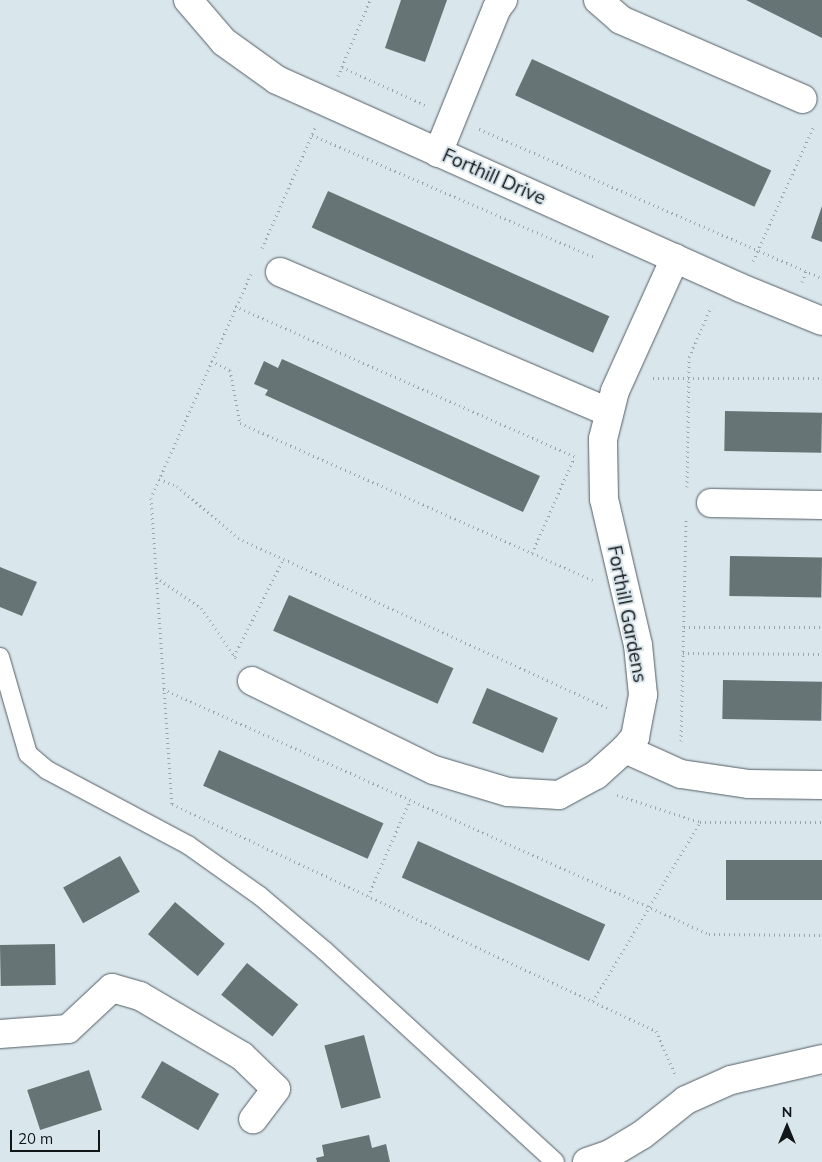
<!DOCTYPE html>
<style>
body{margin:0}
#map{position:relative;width:822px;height:1162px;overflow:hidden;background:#d9e6ec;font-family:Mulish,sans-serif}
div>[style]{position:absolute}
.building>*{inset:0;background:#667476;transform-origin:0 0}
.path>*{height:3px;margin-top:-1.5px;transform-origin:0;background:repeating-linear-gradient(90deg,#9ba5aa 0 1px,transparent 0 5px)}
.roads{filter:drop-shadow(0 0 1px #535e64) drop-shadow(0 0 1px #535e64)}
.service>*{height:18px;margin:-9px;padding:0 9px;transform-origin:9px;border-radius:9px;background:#fff}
.minor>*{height:28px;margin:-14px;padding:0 14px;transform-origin:14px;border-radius:14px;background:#fff}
span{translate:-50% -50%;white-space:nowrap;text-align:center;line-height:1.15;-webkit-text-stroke:4px #d9e6ec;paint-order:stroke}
.street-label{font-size:19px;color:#111618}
.north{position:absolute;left:762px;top:1102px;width:50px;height:50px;-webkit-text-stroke:4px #d9e6ec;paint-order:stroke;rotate:0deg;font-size:14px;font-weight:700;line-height:20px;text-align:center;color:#111618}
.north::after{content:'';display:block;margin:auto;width:18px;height:22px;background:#111618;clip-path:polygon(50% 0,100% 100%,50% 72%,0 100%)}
.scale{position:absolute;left:10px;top:1130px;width:90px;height:22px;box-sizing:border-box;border:2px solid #111618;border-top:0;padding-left:6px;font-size:15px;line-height:18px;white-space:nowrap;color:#111618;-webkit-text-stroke:4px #d9e6ec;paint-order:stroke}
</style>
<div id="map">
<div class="building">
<div style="clip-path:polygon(401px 0,447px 0,425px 62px,385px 48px)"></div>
<div style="clip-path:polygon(746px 0,822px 0,822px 38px)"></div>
<div style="left:532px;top:59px;width:264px;height:40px;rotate:25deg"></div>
<div style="left:328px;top:191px;width:308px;height:40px;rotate:24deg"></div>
<div style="clip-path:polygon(822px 206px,822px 242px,811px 238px)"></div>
<div style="clip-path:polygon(282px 359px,540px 476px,523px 512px,265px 395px,268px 390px,254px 384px,264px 361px,278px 368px)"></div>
<div style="left:725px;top:411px;width:97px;height:40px;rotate:1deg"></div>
<div style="left:730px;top:556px;width:92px;height:40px;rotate:1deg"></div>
<div style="clip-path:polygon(0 567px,37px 582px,22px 616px,0 607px)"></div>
<div style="left:289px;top:595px;width:180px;height:39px;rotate:24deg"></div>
<div style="left:723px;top:680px;width:99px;height:39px;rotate:1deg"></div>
<div style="left:487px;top:688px;width:77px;height:38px;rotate:23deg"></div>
<div style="left:219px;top:750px;width:180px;height:39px;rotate:24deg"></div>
<div style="left:418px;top:841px;width:205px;height:40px;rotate:24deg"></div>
<div style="left:120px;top:856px;width:41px;height:65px;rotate:61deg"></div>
<div style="left:726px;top:860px;width:96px;height:40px"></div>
<div style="left:175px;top:902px;width:65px;height:42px;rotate:40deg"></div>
<div style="left:55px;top:944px;width:41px;height:55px;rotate:89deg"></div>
<div style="left:247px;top:963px;width:66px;height:41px;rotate:39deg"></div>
<div style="left:364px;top:1035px;width:65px;height:41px;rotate:75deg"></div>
<div style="left:162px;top:1061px;width:66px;height:42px;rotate:30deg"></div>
<div style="left:89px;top:1070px;width:42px;height:65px;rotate:72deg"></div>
<div style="clip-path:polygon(369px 1135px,372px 1148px,386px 1144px,390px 1162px,317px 1162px,316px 1158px,324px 1156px,322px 1145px)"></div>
</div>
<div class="path">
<div style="left:342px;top:67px;width:91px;rotate:24.6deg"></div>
<div style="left:338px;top:76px;width:82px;rotate:-67.2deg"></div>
<div style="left:479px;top:129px;width:374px;rotate:23.5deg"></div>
<div style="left:312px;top:135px;width:307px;rotate:23.4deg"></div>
<div style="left:262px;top:248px;width:131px;rotate:-66.2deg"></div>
<div style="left:753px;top:261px;width:146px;rotate:-65.7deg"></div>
<div style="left:251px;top:274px;width:245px;rotate:114.1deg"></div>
<div style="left:151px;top:498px;width:307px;rotate:86.1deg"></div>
<div style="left:172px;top:804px;width:535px;rotate:25.13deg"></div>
<div style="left:656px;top:1031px;width:47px;rotate:66.2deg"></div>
<div style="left:802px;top:282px;width:12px;rotate:-70deg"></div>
<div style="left:235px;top:306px;width:372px;rotate:23.9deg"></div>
<div style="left:211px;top:361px;width:21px;rotate:25deg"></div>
<div style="left:230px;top:370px;width:54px;rotate:79.3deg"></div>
<div style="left:240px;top:423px;width:386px;rotate:24deg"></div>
<div style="left:653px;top:378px;width:169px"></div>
<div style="left:159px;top:479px;width:19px;rotate:21deg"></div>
<div style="left:177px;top:486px;width:80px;rotate:40.4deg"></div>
<div style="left:238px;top:538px;width:409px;rotate:24.7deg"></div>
<div style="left:687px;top:487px;width:130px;rotate:-89.1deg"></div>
<div style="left:689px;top:357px;width:55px;rotate:-66.3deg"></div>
<div style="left:532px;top:553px;width:102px;rotate:-66.2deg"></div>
<div style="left:156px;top:577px;width:55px;rotate:34.6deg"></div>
<div style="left:201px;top:608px;width:61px;rotate:55deg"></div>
<div style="left:684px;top:627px;width:138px"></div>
<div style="left:683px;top:653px;width:139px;rotate:0.4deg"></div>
<div style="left:234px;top:656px;width:110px;rotate:-63deg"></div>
<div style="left:163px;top:689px;width:598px;rotate:24.17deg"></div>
<div style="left:709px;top:934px;width:113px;rotate:0.5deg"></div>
<div style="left:681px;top:741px;width:221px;rotate:-88.7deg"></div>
<div style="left:617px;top:795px;width:87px;rotate:18deg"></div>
<div style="left:700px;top:822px;width:122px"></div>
<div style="left:368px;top:896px;width:105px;rotate:-66.4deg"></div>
<div style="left:593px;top:1001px;width:209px;rotate:-59.1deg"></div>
</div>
<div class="roads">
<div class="service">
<div style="left:0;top:657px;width:101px;rotate:73.9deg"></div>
<div style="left:28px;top:754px;width:25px;rotate:40deg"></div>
<div style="left:47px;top:770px;width:160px;rotate:28deg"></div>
<div style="left:188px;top:845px;width:88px;rotate:35.3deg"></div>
<div style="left:260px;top:896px;width:85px;rotate:40.2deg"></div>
<div style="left:325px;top:951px;width:312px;rotate:42.5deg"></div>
</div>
<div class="minor">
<div style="left:188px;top:0;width:55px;rotate:49.4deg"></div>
<div style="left:224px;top:42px;width:65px;rotate:35.6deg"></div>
<div style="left:277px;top:80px;width:508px;rotate:24.15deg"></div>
<div style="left:741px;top:288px;width:87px;rotate:22.2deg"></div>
<div style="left:598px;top:0;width:30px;rotate:41deg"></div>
<div style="left:621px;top:20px;width:198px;rotate:23.5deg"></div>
<div style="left:438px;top:153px;width:157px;rotate:-67.9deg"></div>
<div style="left:497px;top:8px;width:10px;rotate:-53deg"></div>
<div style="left:280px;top:272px;width:358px;rotate:23.1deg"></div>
<div style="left:711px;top:503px;width:111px;rotate:1deg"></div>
<div style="left:252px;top:681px;width:203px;rotate:26.1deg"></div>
<div style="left:434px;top:770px;width:77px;rotate:16.6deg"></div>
<div style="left:508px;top:792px;width:51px;rotate:3.4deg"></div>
<div style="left:559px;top:795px;width:42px;rotate:-28.4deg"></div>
<div style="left:596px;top:775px;width:39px;rotate:-42deg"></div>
<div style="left:625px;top:749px;width:16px;rotate:-50deg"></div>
<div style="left:635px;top:737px;width:43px;rotate:-79.2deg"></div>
<div style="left:643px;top:695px;width:50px;rotate:-95.7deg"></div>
<div style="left:638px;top:645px;width:150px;rotate:-103.1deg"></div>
<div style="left:604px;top:499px;width:60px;rotate:-91deg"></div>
<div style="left:603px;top:439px;width:49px;rotate:-76deg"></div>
<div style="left:615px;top:391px;width:146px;rotate:-65.7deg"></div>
<div style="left:625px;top:749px;width:61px;rotate:24.1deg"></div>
<div style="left:681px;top:774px;width:69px;rotate:8.4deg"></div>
<div style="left:749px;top:784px;width:73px;rotate:0.8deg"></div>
<div style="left:0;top:1034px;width:68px;rotate:-4.2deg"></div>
<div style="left:68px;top:1029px;width:60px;rotate:-43deg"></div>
<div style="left:112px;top:988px;width:29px;rotate:16deg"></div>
<div style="left:140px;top:996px;width:118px;rotate:30.5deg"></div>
<div style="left:242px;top:1056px;width:47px;rotate:44.1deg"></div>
<div style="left:276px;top:1089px;width:38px;rotate:127deg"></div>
<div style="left:587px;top:1162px;width:24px;rotate:-19deg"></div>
<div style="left:610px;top:1154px;width:37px;rotate:-31deg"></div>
<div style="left:642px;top:1135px;width:56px;rotate:-38.5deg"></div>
<div style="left:686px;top:1100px;width:49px;rotate:-24deg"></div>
<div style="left:731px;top:1080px;width:93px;rotate:-13deg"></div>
</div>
</div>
<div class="street-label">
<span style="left:494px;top:177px;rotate:24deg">Forthill Drive</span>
<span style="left:627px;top:614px;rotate:79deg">Forthill Gardens</span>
</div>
<div class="north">N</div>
<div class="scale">20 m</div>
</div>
